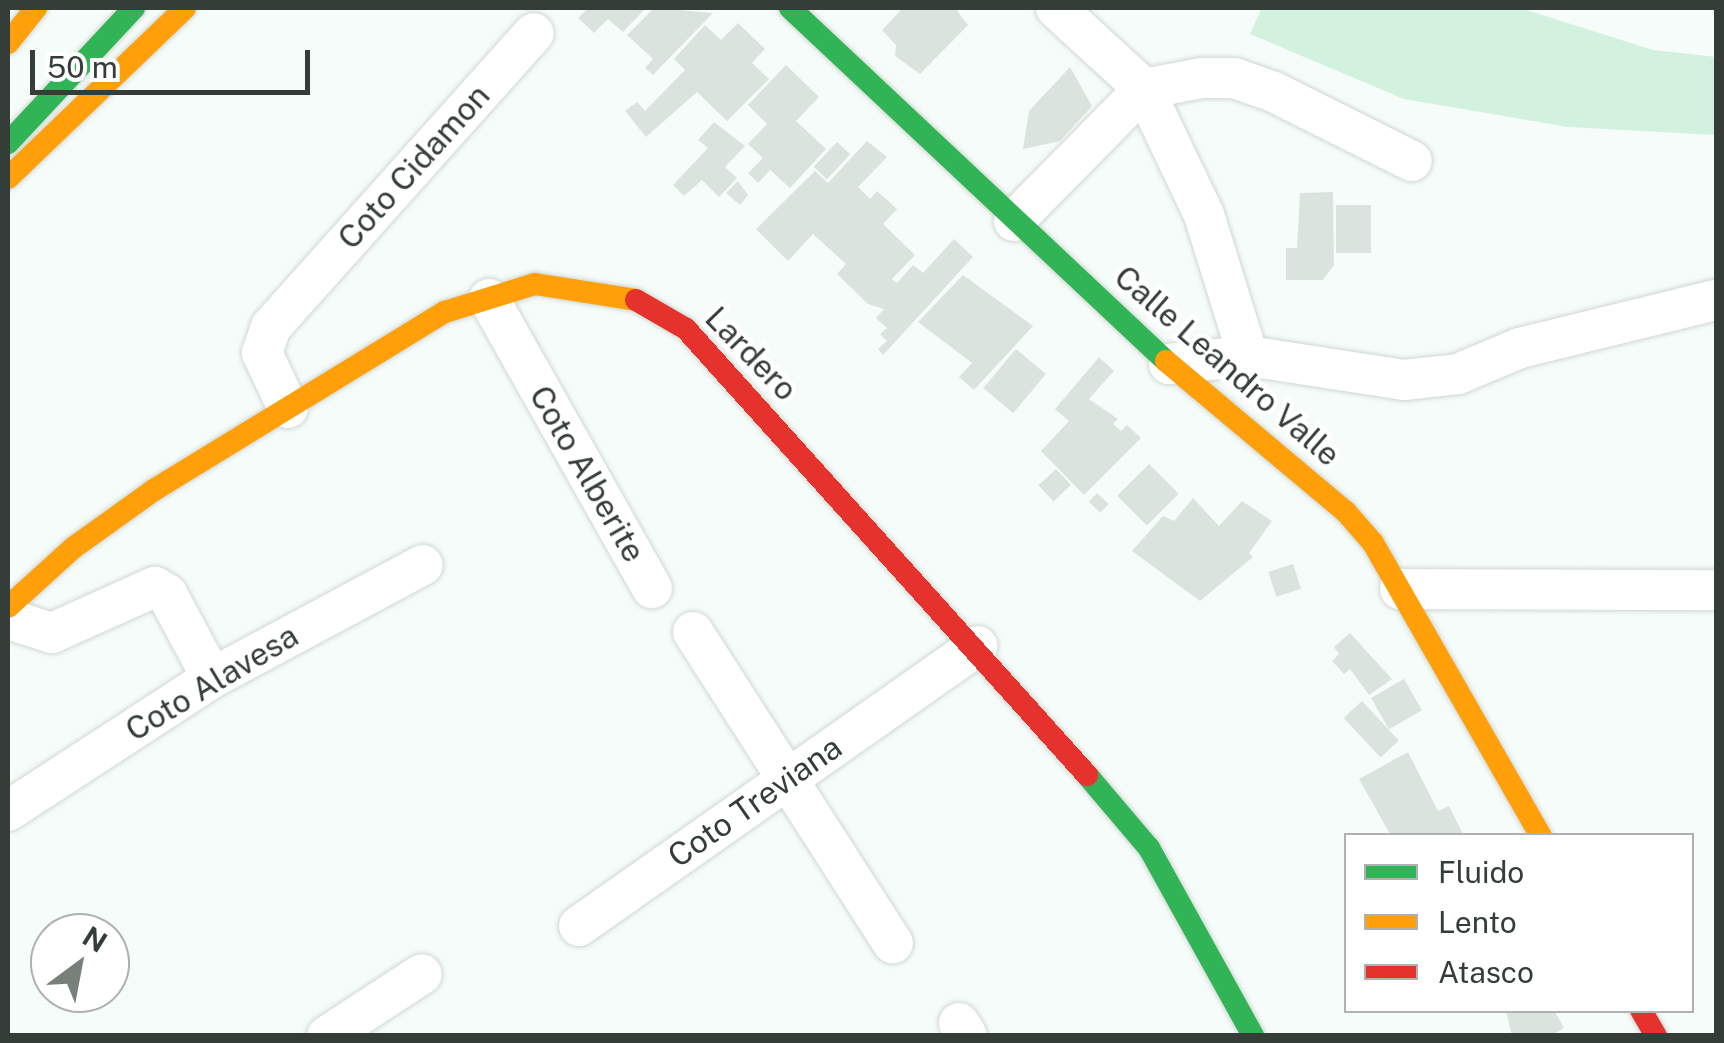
<!DOCTYPE html>
<style>
body{margin:0}
#map{position:relative;width:1724px;height:1043px;overflow:hidden;background:#f6fcf9;font-family:"Public Sans",sans-serif}
div>[style]{position:absolute}
.green>*{inset:0;background:#d2f1df}
.building>*{inset:0;background:#dbe3df;transform-origin:0 0}
.roads{filter:drop-shadow(0 0 2px #d0d8d3) drop-shadow(0 0 2px #d0d8d3)}
.street>*{height:40px;margin:-20px;padding:0 20px;transform-origin:20px;border-radius:20px;background:#fefffe}
.fast>*{height:22px;margin:-11px;padding:0 11px;transform-origin:11px;border-radius:11px;background:#30b455}
.slow>*{height:22px;margin:-11px;padding:0 11px;transform-origin:11px;border-radius:11px;background:#ff9f0a}
.jam>*{height:22px;margin:-11px;padding:0 11px;transform-origin:11px;border-radius:11px;background:#e5322d}
span{translate:-50% -50%;white-space:nowrap;text-align:center;line-height:1.15;-webkit-text-stroke:9px #fff;paint-order:stroke}
.street-label{font-size:32px;color:#343d37}
.frame{position:absolute;inset:0;border:10px solid #343d37;pointer-events:none}
.legend{position:absolute;left:1344px;top:833px;width:350px;height:180px;box-sizing:border-box;background:#fff;border:2px solid #aeb1af;margin:0;padding:12px 18px;list-style:none;font-size:30px;color:#343d37}
.legend li{display:flex;align-items:center;gap:20px;height:50px}
.legend b{width:50px;border:2px solid #aeb1af}
.north{position:absolute;left:30px;top:913px;width:100px;height:100px;box-sizing:border-box;background:#fff;border:2px solid #aeb1af;border-radius:50%;rotate:32deg;font-size:28px;font-weight:700;line-height:40px;text-align:center;color:#343d37}
.north::after{content:'';display:block;margin:auto;width:35px;height:45px;background:#78807b;clip-path:polygon(50% 0,100% 100%,50% 72%,0 100%)}
.scale{position:absolute;left:30px;top:50px;width:280px;height:45px;box-sizing:border-box;border:5px solid #343d37;border-top:0;padding-left:12px;font-size:30px;line-height:35px;white-space:nowrap;color:#343d37;-webkit-text-stroke:8px #fff;paint-order:stroke}
</style>
<div id="map">
<div class="green">
<div style="clip-path:polygon(1262px 8px,1520px 8px,1653px 50px,1716px 57px,1716px 135px,1568px 127px,1404px 99px,1250px 34px)"></div>
</div>
<div class="building">
<div style="clip-path:polygon(588px 8px,646px 8px,623px 32px,608px 19px,594px 33px,578px 18px)"></div>
<div style="clip-path:polygon(654px 8px,713px 13px,653px 75px,645px 68px,653px 59px,627px 35px)"></div>
<div style="clip-path:polygon(903px 8px,955px 8px,968px 25px,920px 74px,895px 56px,896px 45px,882px 30px)"></div>
<div style="clip-path:polygon(738px 23px,765px 49px,752px 63px,769px 79px,727px 121px,697px 92px,646px 137px,625px 111px,637px 102px,645px 111px,685px 70px,674px 59px,705px 25px,721px 40px)"></div>
<div style="clip-path:polygon(786px 65px,819px 97px,796px 121px,826px 149px,790px 188px,770px 170px,758px 183px,748px 173px,763px 158px,748px 144px,767px 124px,748px 105px)"></div>
<div style="clip-path:polygon(1070px 67px,1092px 106px,1060px 141px,1023px 149px,1029px 111px)"></div>
<div style="clip-path:polygon(714px 122px,745px 146px,725px 167px,737px 178px,719px 197px,702px 180px,684px 196px,673px 185px,708px 148px,698px 140px)"></div>
<div style="clip-path:polygon(867px 141px,887px 157px,858px 187px,870px 199px,877px 191px,897px 209px,883px 224px,915px 255px,892px 279px,897px 283px,913px 265px,923px 273px,954px 239px,973px 257px,883px 355px,878px 349px,887px 341px,880px 334px,887px 328px,876px 318px,884px 309px,868px 304px,837px 274px,846px 264px,813px 234px,788px 261px,756px 229px,815px 171px,828px 183px)"></div>
<div style="left:837px;top:142px;width:18px;height:34px;rotate:43deg"></div>
<div style="clip-path:polygon(738px 181px,748px 195px,740px 205px,726px 193px)"></div>
<div style="clip-path:polygon(1333px 192px,1334px 265px,1323px 280px,1286px 280px,1286px 248px,1297px 248px,1300px 193px)"></div>
<div style="left:1336px;top:205px;width:35px;height:48px"></div>
<div style="clip-path:polygon(963px 275px,1033px 326px,974px 390px,959px 377px,972px 363px,918px 322px)"></div>
<div style="left:1016px;top:349px;width:39px;height:51px;rotate:40deg"></div>
<div style="clip-path:polygon(1099px 357px,1114px 371px,1089px 399px,1118px 419px,1113px 424px,1121px 431px,1127px 425px,1141px 438px,1084px 495px,1041px 451px,1069px 421px,1055px 409px)"></div>
<div style="left:1149px;top:464px;width:42px;height:45px;rotate:45deg"></div>
<div style="left:1056px;top:469px;width:22px;height:24px;rotate:47deg"></div>
<div style="left:1097px;top:493px;width:16px;height:12px;rotate:43deg"></div>
<div style="clip-path:polygon(1193px 498px,1219px 526px,1242px 501px,1272px 521px,1249px 553px,1253px 557px,1200px 601px,1132px 551px,1163px 516px,1174px 521px)"></div>
<div style="left:1293px;top:564px;width:26px;height:26px;rotate:72deg"></div>
<div style="clip-path:polygon(1350px 633px,1392px 679px,1369px 695px,1350px 669px,1344px 674px,1332px 661px,1339px 654px,1334px 647px)"></div>
<div style="left:1404px;top:679px;width:36px;height:38px;rotate:60deg"></div>
<div style="left:1362px;top:701px;width:54px;height:25px;rotate:47deg"></div>
<div style="clip-path:polygon(1408px 752px,1438px 811px,1449px 806px,1464px 836px,1391px 836px,1359px 779px)"></div>
<div style="clip-path:polygon(1506px 1010px,1554px 1010px,1564px 1028px,1551px 1036px,1512px 1036px)"></div>
</div>
<div class="roads">
<div class="street">
<div style="left:1056px;top:8px;width:120px;rotate:42.6deg"></div>
<div style="left:1144px;top:89px;width:140px;rotate:64.5deg"></div>
<div style="left:1204px;top:215px;width:148px;rotate:72.7deg"></div>
<div style="left:1014px;top:221px;width:185px;rotate:-45.4deg"></div>
<div style="left:1144px;top:89px;width:58px;rotate:-10.9deg"></div>
<div style="left:1201px;top:78px;width:33px"></div>
<div style="left:1234px;top:78px;width:42px;rotate:19.3deg"></div>
<div style="left:1274px;top:92px;width:154px;rotate:26.6deg"></div>
<div style="left:489px;top:299px;width:332px;rotate:60.6deg"></div>
<div style="left:1169px;top:364px;width:79px;rotate:-5.8deg"></div>
<div style="left:1248px;top:356px;width:158px;rotate:8.7deg"></div>
<div style="left:1404px;top:380px;width:54px;rotate:-6.3deg"></div>
<div style="left:1458px;top:374px;width:67px;rotate:-22.8deg"></div>
<div style="left:1520px;top:348px;width:202px;rotate:-13.8deg"></div>
<div style="left:288px;top:408px;width:61px;rotate:-115.3deg"></div>
<div style="left:262px;top:353px;width:28px;rotate:-71deg"></div>
<div style="left:271px;top:327px;width:394px;rotate:-48.2deg"></div>
<div style="left:1400px;top:589px;width:316px;rotate:0.2deg"></div>
<div style="left:8px;top:619px;width:46px;rotate:17.7deg"></div>
<div style="left:52px;top:633px;width:113px;rotate:-24.1deg"></div>
<div style="left:155px;top:587px;width:14px;rotate:30deg"></div>
<div style="left:167px;top:594px;width:95px;rotate:61.8deg"></div>
<div style="left:693px;top:632px;width:370px;rotate:57.3deg"></div>
<div style="left:8px;top:811px;width:244px;rotate:-33.1deg"></div>
<div style="left:212px;top:678px;width:239px;rotate:-28.2deg"></div>
<div style="left:579px;top:926px;width:487px;rotate:-35.1deg"></div>
<div style="left:959px;top:1023px;width:15px;rotate:58deg"></div>
<div style="left:327px;top:1036px;width:113px;rotate:-33.1deg"></div>
</div>
<div class="fast">
<div style="left:790px;top:8px;width:516px;rotate:43.19deg"></div>
<div style="left:8px;top:143px;width:185px;rotate:-47deg"></div>
<div style="left:1087px;top:775px;width:96px;rotate:49.7deg"></div>
<div style="left:1149px;top:848px;width:215px;rotate:61deg"></div>
</div>
<div class="slow">
<div style="left:8px;top:43px;width:45px;rotate:-51.3deg"></div>
<div style="left:8px;top:178px;width:245px;rotate:-43.8deg"></div>
<div style="left:1166px;top:361px;width:235px;rotate:40deg"></div>
<div style="left:1346px;top:512px;width:41px;rotate:48.9deg"></div>
<div style="left:1373px;top:543px;width:338px;rotate:60.2deg"></div>
<div style="left:8px;top:607px;width:88px;rotate:-42.2deg"></div>
<div style="left:73px;top:548px;width:100px;rotate:-35.6deg"></div>
<div style="left:154px;top:490px;width:341px;rotate:-31.5deg"></div>
<div style="left:445px;top:312px;width:94px;rotate:-17.3deg"></div>
<div style="left:535px;top:284px;width:102px;rotate:9deg"></div>
</div>
<div class="jam">
<div style="left:636px;top:300px;width:58px;rotate:30.1deg"></div>
<div style="left:686px;top:329px;width:600px;rotate:48.04deg"></div>
<div style="left:1641px;top:1010px;width:30px;rotate:60deg"></div>
</div>
</div>
<div class="street-label">
<span style="left:414px;top:167px;rotate:-48deg">Coto Cidamon</span>
<span style="left:751px;top:354px;rotate:46deg">Lardero</span>
<span style="left:1227px;top:366px;rotate:41deg">Calle Leandro Valle</span>
<span style="left:587px;top:474px;rotate:60deg">Coto Alberite</span>
<span style="left:212px;top:683px;rotate:-31deg">Coto Alavesa</span>
<span style="left:755px;top:802px;rotate:-35deg">Coto Treviana</span>
</div>
<div class="frame"></div>
<ul class="legend">
<li><b style="height:12px;background:#30b455"></b>Fluido</li>
<li><b style="height:12px;background:#ff9f0a"></b>Lento</li>
<li><b style="height:12px;background:#e5322d"></b>Atasco</li>
</ul>
<div class="north">N</div>
<div class="scale">50 m</div>
</div>
